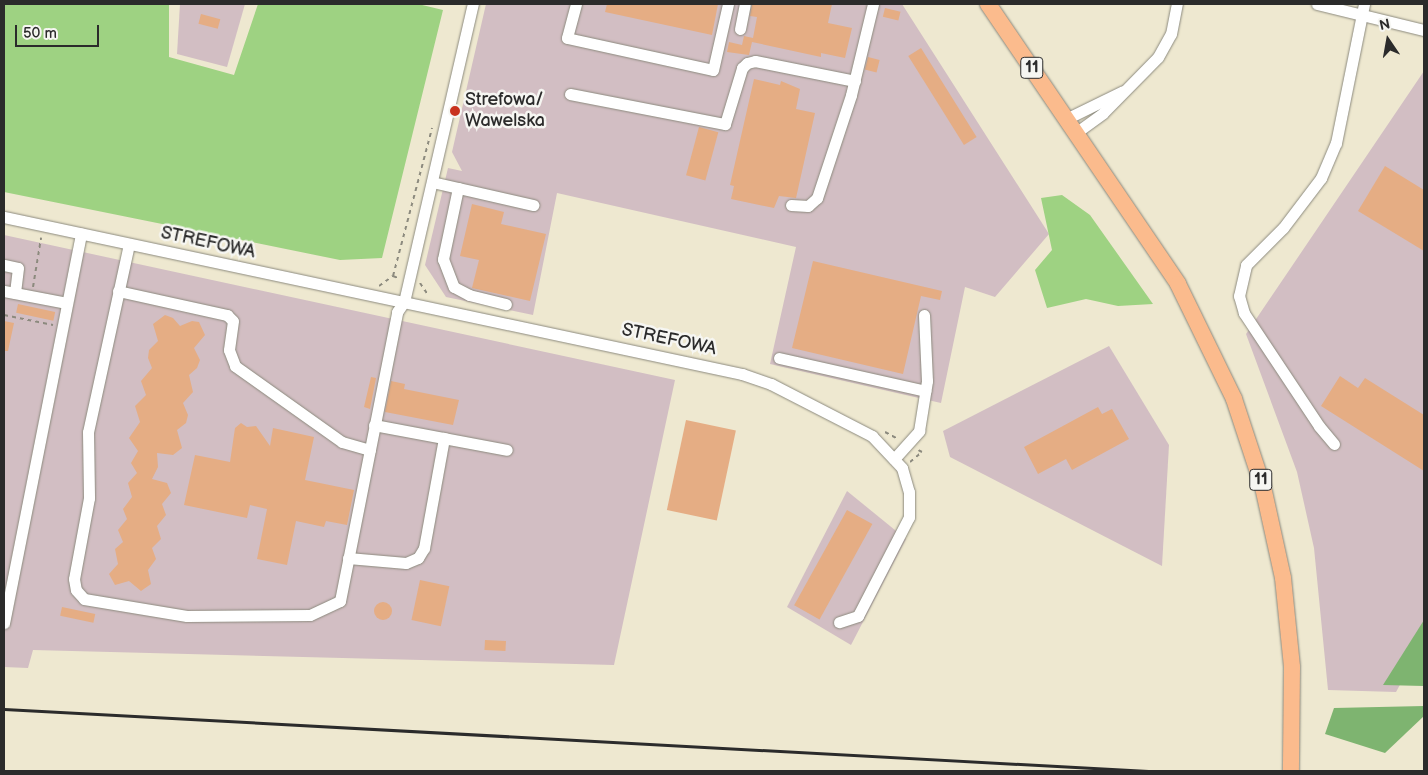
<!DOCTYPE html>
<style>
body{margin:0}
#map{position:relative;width:1428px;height:775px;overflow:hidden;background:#eee8d0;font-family:"Balsamiq Sans",sans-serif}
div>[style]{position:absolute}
.industrial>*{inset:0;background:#d2bec3}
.green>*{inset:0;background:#9ed282}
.forest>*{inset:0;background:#7eb470}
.building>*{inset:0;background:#e5ad84;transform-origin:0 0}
.round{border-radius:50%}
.path>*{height:2px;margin-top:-1px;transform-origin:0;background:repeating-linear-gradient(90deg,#8c8a7e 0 4px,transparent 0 8px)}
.roads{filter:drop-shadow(0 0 1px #8c8a7e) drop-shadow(0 0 1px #8c8a7e)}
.minor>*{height:11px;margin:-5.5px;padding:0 5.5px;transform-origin:5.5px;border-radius:5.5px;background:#fff}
.highway>*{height:16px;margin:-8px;padding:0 8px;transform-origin:8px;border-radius:8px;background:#fbbb8d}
.rail>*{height:3px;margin:-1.5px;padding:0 1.5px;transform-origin:1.5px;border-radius:1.5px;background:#2b2b2b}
.dots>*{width:14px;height:14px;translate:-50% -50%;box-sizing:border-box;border:2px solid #f6f6f2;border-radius:50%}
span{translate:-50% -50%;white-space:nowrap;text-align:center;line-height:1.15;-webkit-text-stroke:5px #f6f6f2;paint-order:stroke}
.shield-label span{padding:1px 4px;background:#f6f6f2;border:1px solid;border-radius:4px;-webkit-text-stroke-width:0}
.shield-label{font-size:16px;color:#2b2b2b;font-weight:700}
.poi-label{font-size:18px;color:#2b2b2b}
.left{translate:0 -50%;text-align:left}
.street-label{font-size:18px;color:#2b2b2b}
.frame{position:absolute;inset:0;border:5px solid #2b2b2b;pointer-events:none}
.north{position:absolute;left:1363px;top:15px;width:50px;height:50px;-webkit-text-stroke:4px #f6f6f2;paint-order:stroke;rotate:348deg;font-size:14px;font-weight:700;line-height:20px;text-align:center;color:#2b2b2b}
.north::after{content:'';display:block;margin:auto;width:18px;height:22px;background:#2b2b2b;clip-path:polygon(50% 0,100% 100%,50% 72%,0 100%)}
.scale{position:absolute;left:15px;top:25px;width:84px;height:22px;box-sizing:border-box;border:2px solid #2b2b2b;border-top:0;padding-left:6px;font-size:15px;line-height:18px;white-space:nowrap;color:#2b2b2b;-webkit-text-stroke:4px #f6f6f2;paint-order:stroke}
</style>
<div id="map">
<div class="industrial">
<div style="clip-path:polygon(180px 4px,245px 4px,227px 67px,177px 54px)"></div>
<div style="clip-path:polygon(486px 4px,902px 4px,1049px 234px,995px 297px,965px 287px,941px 403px,770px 364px,796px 247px,557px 193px,533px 315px,446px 297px,425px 265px,448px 168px,462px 171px,452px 152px)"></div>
<div style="clip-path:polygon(1424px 71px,1424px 641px,1396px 692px,1328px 690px,1314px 548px,1297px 472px,1246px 334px)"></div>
<div style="clip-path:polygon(4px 235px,675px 380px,614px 665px,33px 650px,28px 668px,4px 667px)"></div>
<div style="clip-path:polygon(1109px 346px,1169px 445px,1162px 566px,950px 457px,943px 431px)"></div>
<div style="clip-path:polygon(847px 491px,906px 539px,851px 645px,787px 607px)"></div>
</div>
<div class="green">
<div style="clip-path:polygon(4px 4px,169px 4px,169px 57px,234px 75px,258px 4px,418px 4px,443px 10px,382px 258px,340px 260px,4px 192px)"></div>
<div style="clip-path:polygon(1062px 195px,1090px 215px,1153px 304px,1118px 306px,1086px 299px,1047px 308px,1035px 270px,1052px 250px,1041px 198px)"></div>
</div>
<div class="forest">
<div style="clip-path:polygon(1424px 620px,1424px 686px,1383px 685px)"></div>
<div style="clip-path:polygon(1424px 706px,1424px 716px,1385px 753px,1325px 734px,1334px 708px)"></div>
</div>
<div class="building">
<div style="clip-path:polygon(607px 4px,718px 4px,712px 35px,605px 12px)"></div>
<div style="clip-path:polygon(752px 4px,832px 4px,828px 23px,852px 28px,845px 58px,821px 53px,821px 57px,752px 42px,749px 55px,727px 52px,729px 42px,742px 45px,744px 36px,753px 38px,757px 17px,750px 16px)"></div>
<div style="left:885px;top:8px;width:16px;height:9px;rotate:14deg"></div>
<div style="left:201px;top:14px;width:20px;height:10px;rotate:15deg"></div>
<div style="left:921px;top:48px;width:105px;height:15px;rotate:58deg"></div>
<div style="left:868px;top:57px;width:12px;height:13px;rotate:14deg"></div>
<div style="clip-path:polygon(754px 79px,780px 85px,781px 81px,800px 89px,796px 109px,815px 113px,796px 198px,779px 196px,774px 208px,731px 199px,734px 186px,730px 185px)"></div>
<div style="left:699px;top:127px;width:20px;height:50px;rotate:15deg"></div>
<div style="clip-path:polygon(1385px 166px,1424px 190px,1424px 251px,1358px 211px)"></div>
<div style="clip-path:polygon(472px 204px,504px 212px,501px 224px,546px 234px,530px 301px,472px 288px,479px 260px,460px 256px)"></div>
<div style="clip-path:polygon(813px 261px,942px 291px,940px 300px,921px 296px,903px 374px,792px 348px)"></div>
<div style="left:18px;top:304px;width:38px;height:9px;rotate:12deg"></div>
<div style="clip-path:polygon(165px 315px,173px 318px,180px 326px,192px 321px,199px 322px,205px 335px,194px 348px,200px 360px,197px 368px,189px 375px,193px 392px,183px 403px,188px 415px,186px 423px,177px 430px,182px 448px,173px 455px,157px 453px,158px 467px,152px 479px,167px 483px,171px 493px,162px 504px,166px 515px,157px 526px,161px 539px,152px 548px,156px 559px,148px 570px,151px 584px,141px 591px,129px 581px,115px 585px,109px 574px,118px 564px,115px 549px,123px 542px,118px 530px,127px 519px,123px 509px,132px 497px,128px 483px,137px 473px,131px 463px,138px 451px,129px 438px,140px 422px,135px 406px,146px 395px,141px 381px,152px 368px,148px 358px,149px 350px,158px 341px,153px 324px)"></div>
<div style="clip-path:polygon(4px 321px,14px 323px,8px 351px,4px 351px)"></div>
<div style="clip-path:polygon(1340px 376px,1358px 388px,1365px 378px,1424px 415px,1424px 471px,1321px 406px)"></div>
<div style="clip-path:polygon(371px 377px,376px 378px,370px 409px,364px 407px)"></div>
<div style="clip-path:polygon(391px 381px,405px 384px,404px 389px,459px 400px,453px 425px,385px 412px)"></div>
<div style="clip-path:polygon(1098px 407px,1102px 414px,1112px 409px,1129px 439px,1072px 470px,1066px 459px,1038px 474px,1024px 447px)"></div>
<div style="left:686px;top:420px;width:51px;height:92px;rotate:12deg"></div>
<div style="clip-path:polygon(241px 423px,247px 427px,256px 426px,270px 446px,273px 428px,314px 437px,305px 480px,354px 490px,347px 525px,326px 521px,324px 527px,296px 521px,287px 565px,257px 559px,267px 509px,250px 505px,247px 518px,184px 505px,195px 455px,230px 462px,235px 428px)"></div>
<div style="left:847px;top:510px;width:29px;height:109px;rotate:29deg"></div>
<div style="left:420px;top:580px;width:30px;height:41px;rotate:12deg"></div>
<div class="round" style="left:374px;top:602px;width:18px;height:18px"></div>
<div style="left:62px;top:607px;width:34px;height:9px;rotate:12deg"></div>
<div style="left:485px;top:640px;width:21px;height:10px;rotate:3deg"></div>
</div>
<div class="path">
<div style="left:393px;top:276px;width:153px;rotate:-75.2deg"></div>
<div style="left:420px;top:283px;width:14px;rotate:56deg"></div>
<div style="left:379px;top:286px;width:17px;rotate:-36deg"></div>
<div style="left:393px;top:276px;width:5px;rotate:22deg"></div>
<div style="left:33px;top:287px;width:50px;rotate:-80.7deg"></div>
<div style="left:4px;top:315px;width:50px;rotate:11.5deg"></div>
<div style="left:885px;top:432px;width:15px;rotate:28deg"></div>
<div style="left:910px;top:462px;width:16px;rotate:-40deg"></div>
<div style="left:922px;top:452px;width:4px;rotate:-153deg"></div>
</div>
<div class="roads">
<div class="minor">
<div style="left:576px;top:4px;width:35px;rotate:105deg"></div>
<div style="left:567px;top:38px;width:149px;rotate:12.4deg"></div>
<div style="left:713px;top:70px;width:68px;rotate:-77.2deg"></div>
<div style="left:1317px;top:4px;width:110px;rotate:13.7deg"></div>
<div style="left:740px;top:29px;width:25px;rotate:-79deg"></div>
<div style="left:570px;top:94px;width:158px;rotate:11deg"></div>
<div style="left:725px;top:124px;width:59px;rotate:-73.1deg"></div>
<div style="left:742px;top:68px;width:7px;rotate:-45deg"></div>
<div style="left:747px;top:63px;width:8px;rotate:-14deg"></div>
<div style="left:755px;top:61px;width:102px;rotate:11.3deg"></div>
<div style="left:1068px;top:118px;width:61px;rotate:-26.1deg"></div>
<div style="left:1077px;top:132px;width:32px;rotate:-36deg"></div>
<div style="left:1103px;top:113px;width:78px;rotate:-45.5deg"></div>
<div style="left:1158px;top:57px;width:26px;rotate:-61deg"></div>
<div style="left:1171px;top:34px;width:31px;rotate:-79deg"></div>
<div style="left:432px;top:182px;width:104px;rotate:12.8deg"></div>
<div style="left:458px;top:188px;width:73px;rotate:101.9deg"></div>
<div style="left:443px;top:259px;width:30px;rotate:69deg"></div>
<div style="left:454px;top:287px;width:17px;rotate:28deg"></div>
<div style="left:469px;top:295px;width:38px;rotate:14deg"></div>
<div style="left:791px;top:205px;width:17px;rotate:3deg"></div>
<div style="left:808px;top:206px;width:12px;rotate:-42deg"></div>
<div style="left:817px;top:198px;width:108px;rotate:-71.7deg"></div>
<div style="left:851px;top:95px;width:94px;rotate:-76.4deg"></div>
<div style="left:4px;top:217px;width:755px;rotate:12.01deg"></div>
<div style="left:742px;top:374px;width:31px;rotate:19deg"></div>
<div style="left:771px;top:384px;width:114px;rotate:27.2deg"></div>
<div style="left:872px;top:436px;width:44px;rotate:46.8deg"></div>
<div style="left:902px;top:468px;width:25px;rotate:74deg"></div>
<div style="left:909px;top:492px;width:25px;rotate:90deg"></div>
<div style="left:909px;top:517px;width:111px;rotate:117.3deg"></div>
<div style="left:858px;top:616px;width:20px;rotate:162deg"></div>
<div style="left:129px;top:244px;width:192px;rotate:102.3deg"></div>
<div style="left:88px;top:432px;width:66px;rotate:89.1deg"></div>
<div style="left:89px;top:498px;width:82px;rotate:100.5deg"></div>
<div style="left:74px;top:579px;width:11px;rotate:80deg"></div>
<div style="left:76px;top:590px;width:12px;rotate:48deg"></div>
<div style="left:84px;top:599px;width:104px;rotate:9.4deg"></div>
<div style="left:187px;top:616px;width:123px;rotate:-0.5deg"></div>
<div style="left:310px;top:615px;width:33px;rotate:-25deg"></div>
<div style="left:340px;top:601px;width:295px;rotate:-78.8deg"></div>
<div style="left:397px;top:312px;width:12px;rotate:-55deg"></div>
<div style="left:404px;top:302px;width:306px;rotate:-77deg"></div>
<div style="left:4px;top:265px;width:14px;rotate:12deg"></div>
<div style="left:18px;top:268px;width:25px;rotate:97deg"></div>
<div style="left:4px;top:291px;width:64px;rotate:10.8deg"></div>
<div style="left:118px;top:291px;width:112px;rotate:12.4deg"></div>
<div style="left:227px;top:315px;width:8px;rotate:45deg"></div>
<div style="left:233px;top:321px;width:29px;rotate:98deg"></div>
<div style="left:229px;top:350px;width:17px;rotate:69deg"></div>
<div style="left:235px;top:366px;width:131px;rotate:35.4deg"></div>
<div style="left:342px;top:442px;width:29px;rotate:16deg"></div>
<div style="left:779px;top:358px;width:150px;rotate:12.7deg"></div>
<div style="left:374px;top:425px;width:135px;rotate:10.6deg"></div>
<div style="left:1334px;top:444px;width:23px;rotate:-130deg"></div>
<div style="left:1319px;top:426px;width:136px;rotate:-123.6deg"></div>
<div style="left:1244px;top:313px;width:18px;rotate:-106deg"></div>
<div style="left:1239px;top:296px;width:32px;rotate:-77deg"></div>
<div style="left:1246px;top:265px;width:52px;rotate:-45deg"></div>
<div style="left:1283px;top:228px;width:63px;rotate:-52.8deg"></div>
<div style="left:1321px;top:178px;width:38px;rotate:-67deg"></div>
<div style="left:1336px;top:143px;width:142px;rotate:-78.6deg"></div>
<div style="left:894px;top:459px;width:38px;rotate:-48deg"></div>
<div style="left:919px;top:431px;width:51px;rotate:-80.9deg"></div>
<div style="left:927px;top:381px;width:66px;rotate:-92.6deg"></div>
<div style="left:348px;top:558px;width:58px;rotate:4.9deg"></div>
<div style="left:406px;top:563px;width:13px;rotate:-23deg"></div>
<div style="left:418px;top:558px;width:12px;rotate:-59deg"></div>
<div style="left:424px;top:548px;width:112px;rotate:-79.7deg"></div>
<div style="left:4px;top:623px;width:397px;rotate:-78.8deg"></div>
</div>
<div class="highway">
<div style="left:988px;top:4px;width:338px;rotate:55.8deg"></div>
<div style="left:1178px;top:284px;width:128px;rotate:64deg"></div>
<div style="left:1234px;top:399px;width:93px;rotate:71.8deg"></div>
<div style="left:1263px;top:487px;width:93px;rotate:77.6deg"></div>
<div style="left:1283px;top:578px;width:89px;rotate:84.2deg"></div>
<div style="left:1292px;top:667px;width:104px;rotate:90.6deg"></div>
</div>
</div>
<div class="rail">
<div style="left:4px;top:709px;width:1146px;rotate:3.1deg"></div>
</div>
<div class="dots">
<div style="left:455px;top:111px;background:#c8321e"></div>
</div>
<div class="shield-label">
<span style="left:1032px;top:68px">11</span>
<span style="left:1261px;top:480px">11</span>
</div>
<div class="poi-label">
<span class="left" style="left:465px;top:111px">Strefowa/<br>Wawelska</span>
</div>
<div class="street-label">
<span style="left:208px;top:243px;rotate:12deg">STREFOWA</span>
<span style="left:669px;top:340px;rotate:12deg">STREFOWA</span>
</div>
<div class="frame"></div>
<div class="north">N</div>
<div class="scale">50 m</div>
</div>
